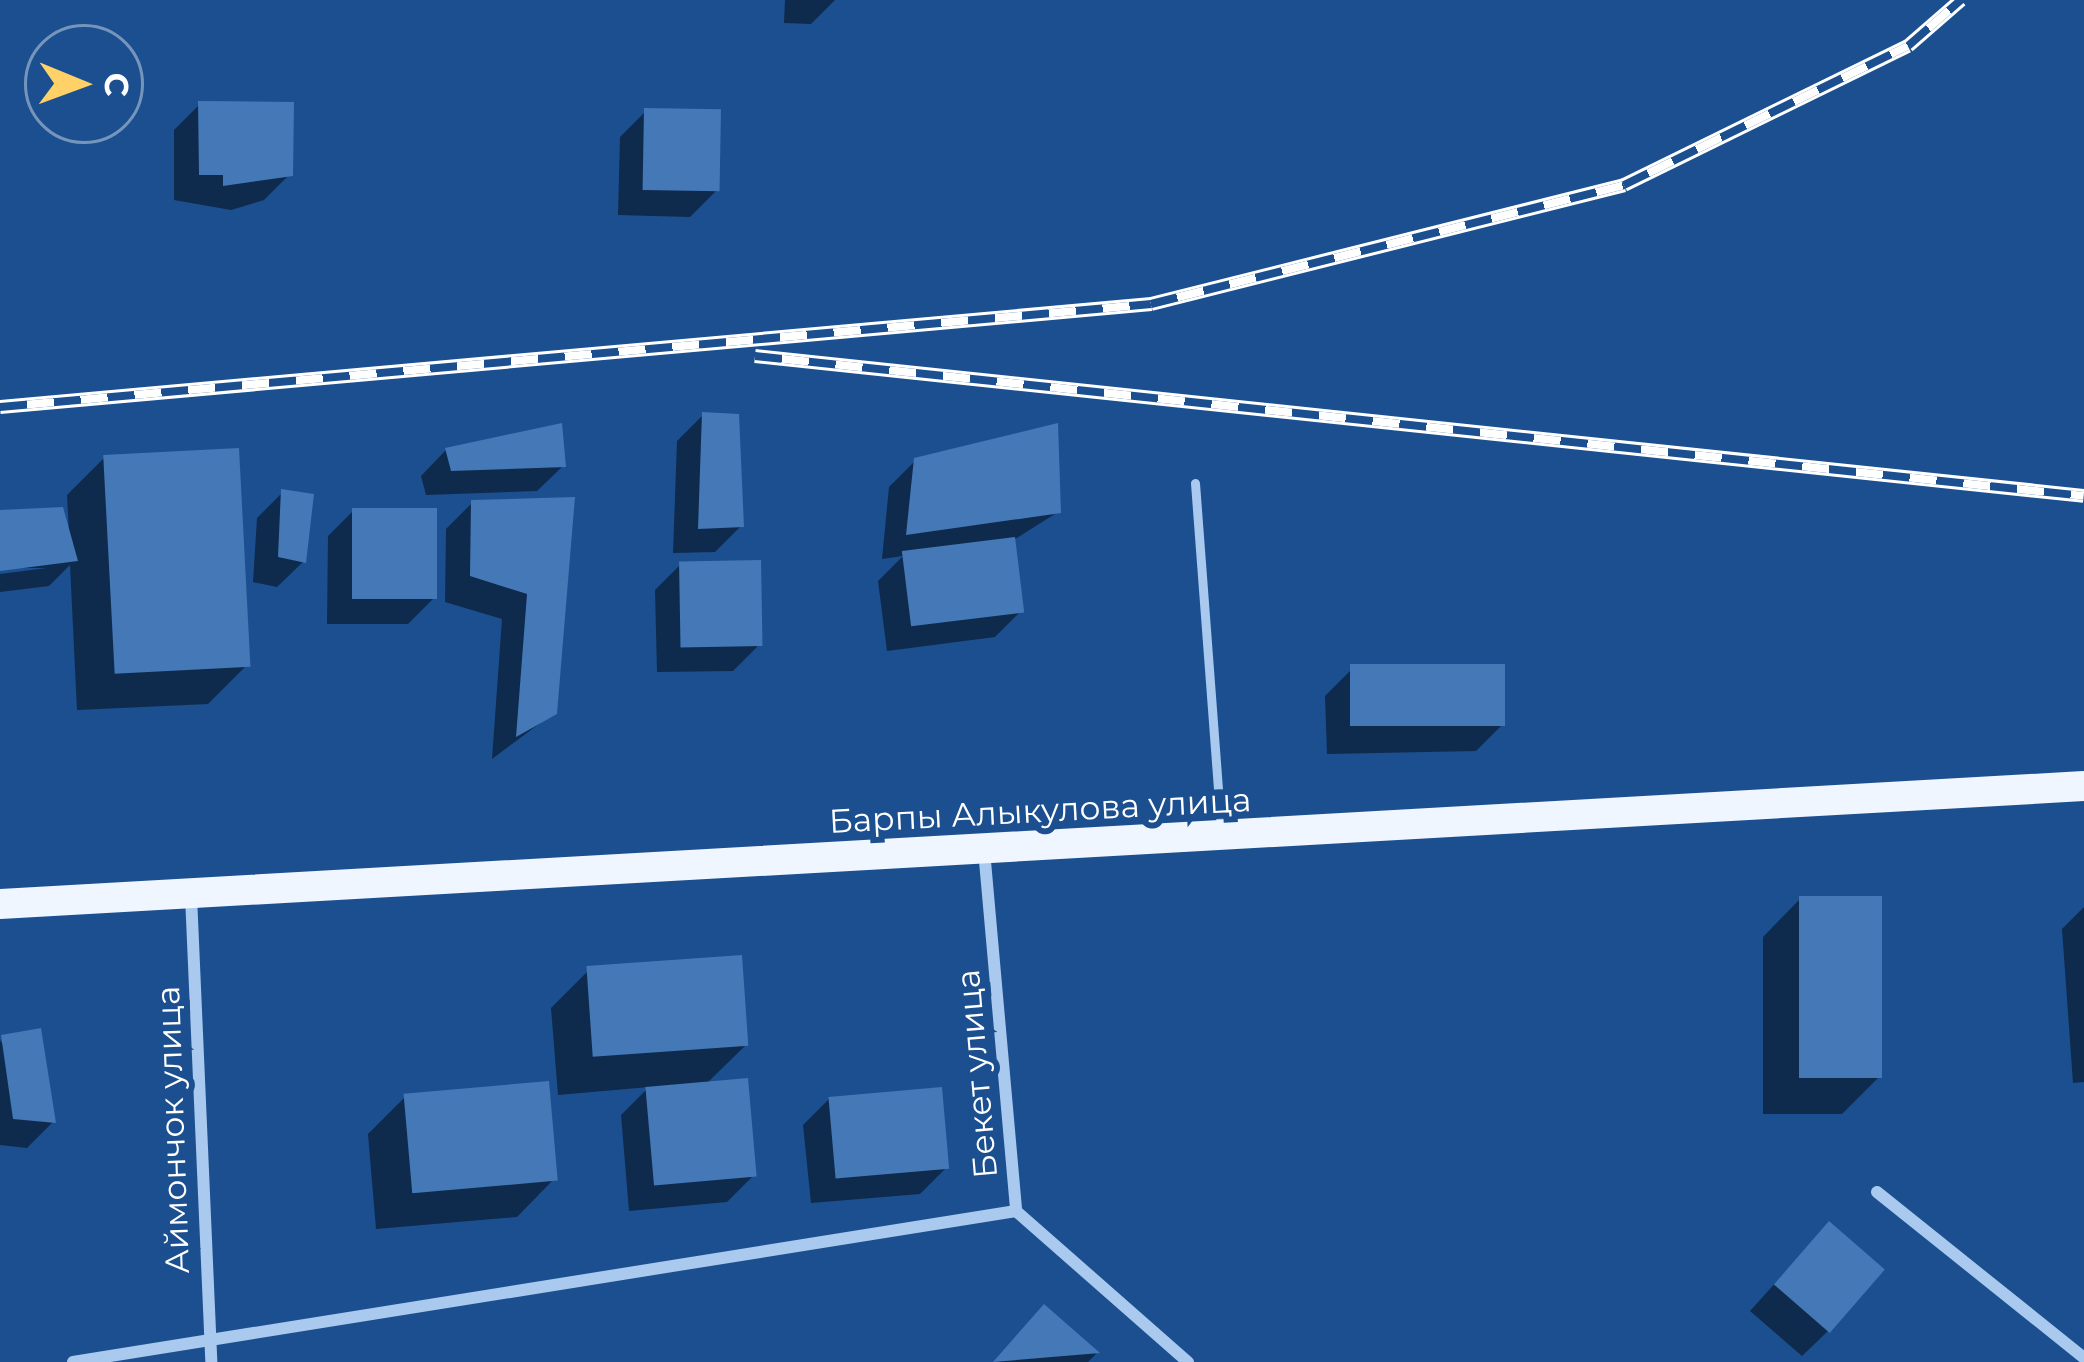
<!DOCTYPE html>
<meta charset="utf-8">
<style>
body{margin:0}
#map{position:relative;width:2084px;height:1362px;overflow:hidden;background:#1b4f8f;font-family:Montserrat,sans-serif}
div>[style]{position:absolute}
.shadow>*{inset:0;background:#0007}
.building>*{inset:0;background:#4478b7;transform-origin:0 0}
.service>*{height:9px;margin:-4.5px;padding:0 4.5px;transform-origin:4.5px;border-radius:4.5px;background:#a9c9ee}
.minor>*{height:12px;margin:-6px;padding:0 6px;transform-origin:6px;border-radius:6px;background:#a9c9ee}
.primary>*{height:30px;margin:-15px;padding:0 15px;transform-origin:15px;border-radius:15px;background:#f0f6ff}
.rail>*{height:14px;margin-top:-7px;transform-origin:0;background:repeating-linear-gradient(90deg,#1b4f8f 0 27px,#fff 0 54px);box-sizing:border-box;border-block:3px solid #fff}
span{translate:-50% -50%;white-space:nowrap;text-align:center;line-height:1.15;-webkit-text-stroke:12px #1b4f8f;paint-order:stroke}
.street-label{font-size:33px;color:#fff}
.north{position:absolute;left:24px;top:24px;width:120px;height:120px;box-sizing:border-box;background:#1b4f8f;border:3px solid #7695bc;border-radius:50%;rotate:91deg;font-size:33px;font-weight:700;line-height:48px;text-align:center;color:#fff}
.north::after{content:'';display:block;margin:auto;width:42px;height:54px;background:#ffd166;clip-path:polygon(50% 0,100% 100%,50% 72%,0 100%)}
</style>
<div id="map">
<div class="shadow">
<div style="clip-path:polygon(785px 0,835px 0,811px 24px,784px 23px)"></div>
<div style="clip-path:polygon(200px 104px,290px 174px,264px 200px,231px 210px,174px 200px,174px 130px)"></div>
<div style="clip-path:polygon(646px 111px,716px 191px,690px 217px,618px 215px,620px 137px)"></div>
<div style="clip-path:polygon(703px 415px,741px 526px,715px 552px,673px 553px,677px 441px)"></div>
<div style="clip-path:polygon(446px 450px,563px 466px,537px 491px,426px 495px,421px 476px)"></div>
<div style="clip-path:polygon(105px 457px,246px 666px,208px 704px,77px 710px,70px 565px,49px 586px,0 592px,0 574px,47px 568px,0 568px,0 513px,69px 531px,67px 495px)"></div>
<div style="clip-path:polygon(915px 461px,1058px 512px,1012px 541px,1021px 611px,995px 637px,887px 651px,878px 581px,903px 556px,882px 559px,889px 487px)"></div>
<div style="clip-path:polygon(283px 492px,303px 562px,277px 587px,253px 582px,257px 518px)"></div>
<div style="clip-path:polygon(571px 500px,555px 712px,492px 759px,502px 619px,445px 602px,446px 529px,472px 503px)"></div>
<div style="clip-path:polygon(353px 511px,434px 598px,408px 624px,327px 624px,328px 536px)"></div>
<div style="clip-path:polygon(680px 565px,759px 645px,733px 671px,657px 672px,655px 590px)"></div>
<div style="clip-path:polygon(1351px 670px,1502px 725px,1476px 751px,1327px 754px,1325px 696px)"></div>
<div style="clip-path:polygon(1800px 899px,1879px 1077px,1842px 1114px,1763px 1114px,1763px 937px)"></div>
<div style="clip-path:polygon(2084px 907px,2084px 1082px,2073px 1083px,2062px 929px)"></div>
<div style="clip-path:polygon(588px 971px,746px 1045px,706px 1084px,753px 1176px,727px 1202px,629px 1211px,621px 1115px,649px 1087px,558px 1095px,551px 1008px)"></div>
<div style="clip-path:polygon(0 1040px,53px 1122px,27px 1148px,0 1145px)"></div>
<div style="clip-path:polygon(406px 1096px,554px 1179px,517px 1217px,376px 1229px,368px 1134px)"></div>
<div style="clip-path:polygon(829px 1099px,946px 1168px,920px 1194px,811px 1203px,803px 1125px)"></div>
<div style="clip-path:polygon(1804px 1251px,1828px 1331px,1802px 1356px,1750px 1311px)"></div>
<div style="clip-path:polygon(1044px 1308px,1096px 1354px,1088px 1362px,994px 1362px)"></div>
</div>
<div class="building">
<div style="clip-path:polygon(198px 101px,294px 102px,293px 176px,223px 186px,223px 175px,199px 175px)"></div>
<div style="left:644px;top:108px;width:77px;height:82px;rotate:1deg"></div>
<div style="clip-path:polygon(702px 412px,739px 414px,744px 527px,698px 529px)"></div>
<div style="clip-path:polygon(562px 423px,566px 467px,451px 471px,445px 448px)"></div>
<div style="clip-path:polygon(1058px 423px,1061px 513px,906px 535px,914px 458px)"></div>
<div style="left:239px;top:448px;width:219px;height:136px;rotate:87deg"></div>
<div style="clip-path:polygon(281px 489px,314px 494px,306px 563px,278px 557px)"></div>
<div style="clip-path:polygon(575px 497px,557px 714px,516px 737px,527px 594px,470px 576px,471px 500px)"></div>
<div style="clip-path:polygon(63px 507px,78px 561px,0 571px,0 510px)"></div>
<div style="left:352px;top:508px;width:85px;height:91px"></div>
<div style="left:1015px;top:537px;width:76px;height:114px;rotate:83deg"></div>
<div style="left:761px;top:560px;width:86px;height:82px;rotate:89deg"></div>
<div style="left:1505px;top:664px;width:62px;height:155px;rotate:90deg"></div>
<div style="left:1799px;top:896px;width:83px;height:182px"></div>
<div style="left:742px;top:955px;width:91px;height:156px;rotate:86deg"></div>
<div style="clip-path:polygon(41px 1028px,56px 1123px,13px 1119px,1px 1035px)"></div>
<div style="left:748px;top:1078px;width:99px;height:103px;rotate:85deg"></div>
<div style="left:549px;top:1081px;width:100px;height:146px;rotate:85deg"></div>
<div style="left:942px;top:1087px;width:82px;height:114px;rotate:85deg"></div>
<div style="left:1829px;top:1221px;width:74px;height:84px;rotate:41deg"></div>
<div style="clip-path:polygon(1044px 1304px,1100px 1353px,993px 1362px)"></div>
</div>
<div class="service">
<div style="left:1195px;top:483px;width:350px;rotate:85.7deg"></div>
</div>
<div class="minor">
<div style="left:984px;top:850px;width:362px;rotate:84.9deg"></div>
<div style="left:1016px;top:1211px;width:229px;rotate:41.3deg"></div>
<div style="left:191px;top:896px;width:466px;rotate:87.5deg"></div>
<div style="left:1877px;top:1192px;width:265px;rotate:38.7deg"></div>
<div style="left:73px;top:1362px;width:955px;rotate:-9.1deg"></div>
</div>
<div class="primary">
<div style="left:0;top:904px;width:2087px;rotate:-3.24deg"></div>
</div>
<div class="rail">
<div style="left:755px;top:356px;width:1336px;rotate:6.01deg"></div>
<div style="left:0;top:407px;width:1156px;rotate:-5.11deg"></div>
<div style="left:1151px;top:304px;width:488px;rotate:-14.1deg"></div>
<div style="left:1624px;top:185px;width:316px;rotate:-26.1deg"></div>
<div style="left:1908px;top:46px;width:70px;rotate:-41deg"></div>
</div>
<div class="street-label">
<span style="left:1040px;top:811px;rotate:-3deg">Барпы Алыкулова улица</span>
<span style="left:977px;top:1074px;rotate:-95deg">Бекет улица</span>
<span style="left:173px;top:1130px;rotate:-92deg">Аймончок улица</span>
</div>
<div class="north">С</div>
</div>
